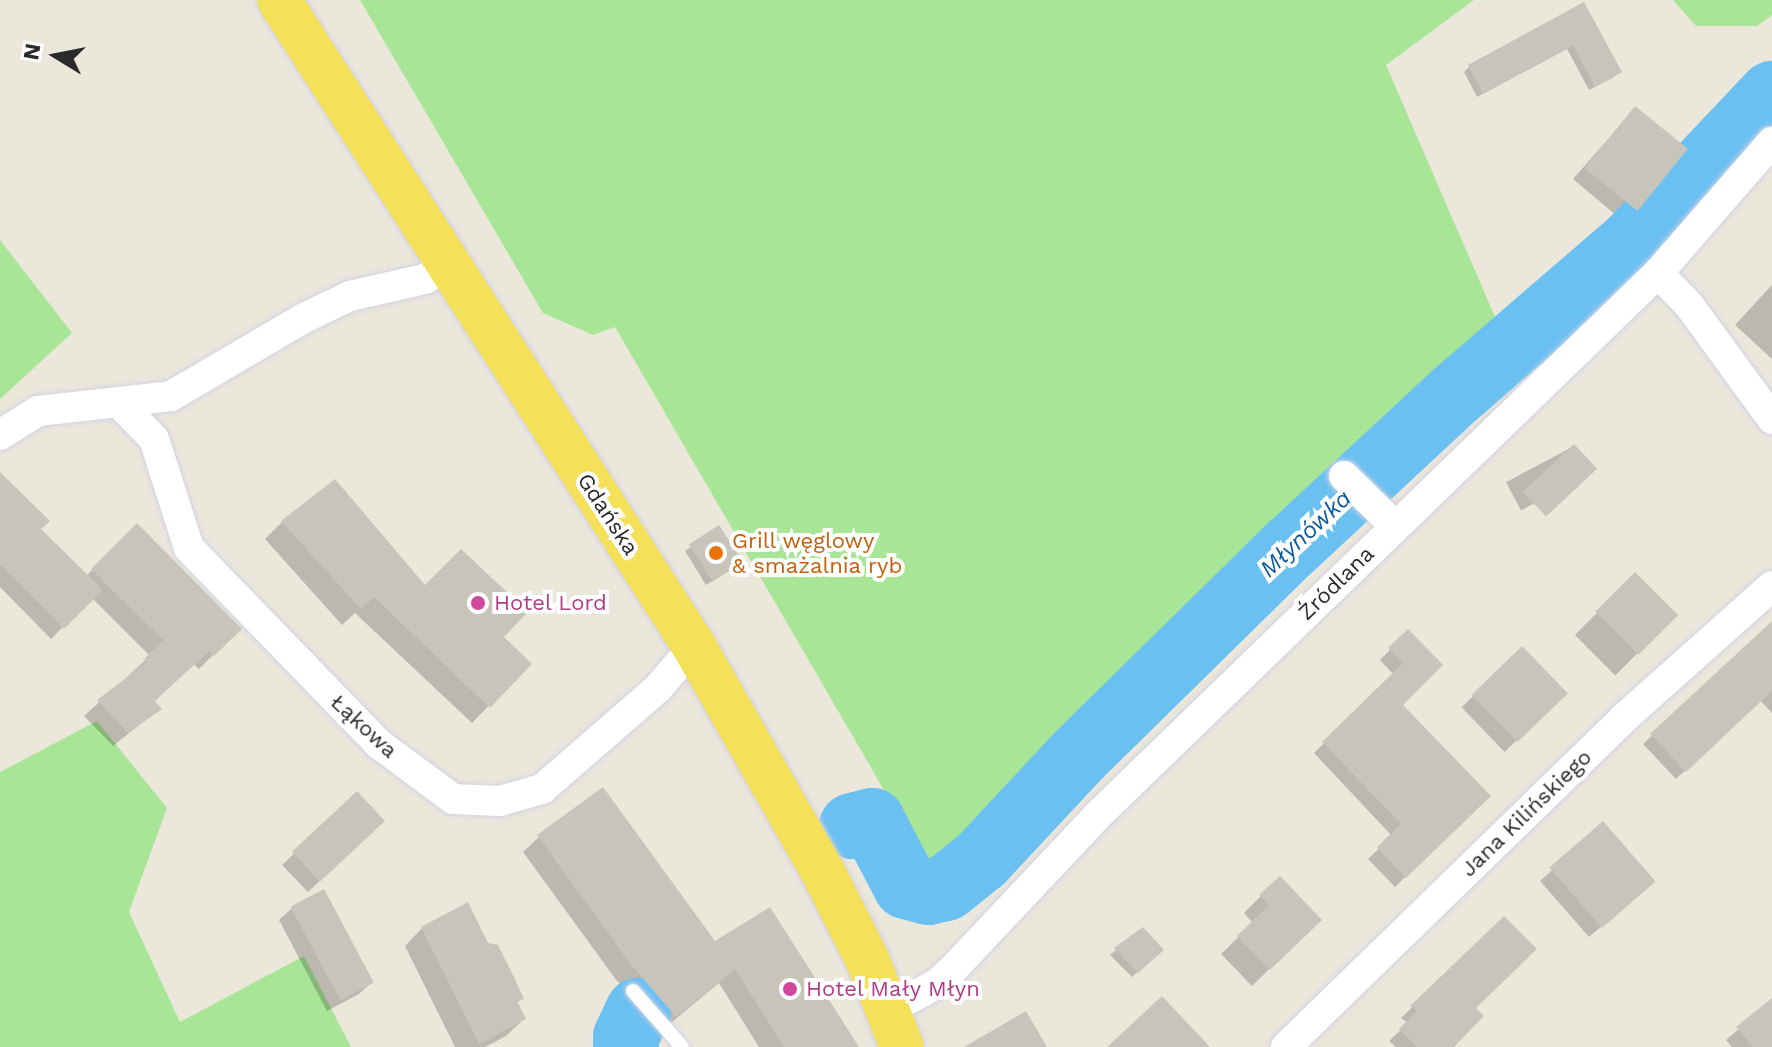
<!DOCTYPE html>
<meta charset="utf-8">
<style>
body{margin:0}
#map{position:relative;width:1772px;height:1047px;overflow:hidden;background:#ece7db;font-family:"Work Sans",sans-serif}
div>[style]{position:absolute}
.green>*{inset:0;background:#a9e596}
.shadow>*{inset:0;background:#0003;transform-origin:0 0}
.river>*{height:66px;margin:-33px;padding:0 33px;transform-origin:33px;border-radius:33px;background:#6bc0f2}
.building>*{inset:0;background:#c7c5ba;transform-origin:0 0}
.roads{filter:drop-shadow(0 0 2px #d1d2e3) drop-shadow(0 0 2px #d1d2e3)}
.lane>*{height:14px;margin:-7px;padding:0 7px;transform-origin:7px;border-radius:7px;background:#fff}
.street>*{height:30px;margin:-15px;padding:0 15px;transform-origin:15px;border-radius:15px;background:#fff}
.primary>*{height:44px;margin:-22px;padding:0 22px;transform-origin:22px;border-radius:22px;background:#f4e059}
.dots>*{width:22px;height:22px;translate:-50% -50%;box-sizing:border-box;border:4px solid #fff;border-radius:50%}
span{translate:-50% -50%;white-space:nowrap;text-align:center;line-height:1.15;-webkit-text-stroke:8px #fff;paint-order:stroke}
.street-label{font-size:22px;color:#2a2a2a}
.food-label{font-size:22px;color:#c56008}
.left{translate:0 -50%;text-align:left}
.hotel-label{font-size:22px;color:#b23c85}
.water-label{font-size:24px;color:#0a5c9e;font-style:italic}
.north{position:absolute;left:16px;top:16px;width:80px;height:80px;-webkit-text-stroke:6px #fff;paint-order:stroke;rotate:280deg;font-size:22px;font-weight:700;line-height:32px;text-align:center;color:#2a2a2a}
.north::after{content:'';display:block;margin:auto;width:28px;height:36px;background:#2a2a2a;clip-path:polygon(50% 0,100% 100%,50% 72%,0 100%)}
</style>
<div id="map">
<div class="green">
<div style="clip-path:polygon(360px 0,1474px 0,1386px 65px,1499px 326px,949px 859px,927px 864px,615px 327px,593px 335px,543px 313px)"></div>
<div style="clip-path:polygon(1673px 0,1772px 0,1772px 15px,1757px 26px,1696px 26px)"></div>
<div style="clip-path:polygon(0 240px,72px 333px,0 399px)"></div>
<div style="clip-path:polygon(97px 721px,167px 808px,129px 912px,180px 1022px,304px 956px,351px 1047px,0 1047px,0 772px)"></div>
</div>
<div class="shadow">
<div style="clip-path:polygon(1584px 5px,1619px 71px,1614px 77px,1589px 90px,1567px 49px,1477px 97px,1464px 72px,1469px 67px)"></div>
<div style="clip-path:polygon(1624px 121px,1635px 209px,1623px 221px,1573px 179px)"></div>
<div style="clip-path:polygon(1772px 285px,1772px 359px,1735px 325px)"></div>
<div style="left:1574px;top:446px;width:32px;height:77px;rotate:62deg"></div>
<div style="clip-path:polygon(0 498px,39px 529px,86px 576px,137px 526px,239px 629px,199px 669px,194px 664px,152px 702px,159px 709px,113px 746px,84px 716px,150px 656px,92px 598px,51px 639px,0 587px)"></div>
<div style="clip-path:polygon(282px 522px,425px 588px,502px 637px,529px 664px,472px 723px,355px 613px,342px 625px,265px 539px)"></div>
<div style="clip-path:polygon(719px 527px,735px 567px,706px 585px,685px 551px)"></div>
<div style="left:1635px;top:575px;width:57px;height:85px;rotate:45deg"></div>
<div style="clip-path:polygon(1772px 623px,1772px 713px,1760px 700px,1676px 779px,1643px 744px)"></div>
<div style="clip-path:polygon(1408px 632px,1400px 705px,1488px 796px,1395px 887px,1368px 859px,1392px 836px,1314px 753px,1394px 675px,1380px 660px)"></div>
<div style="left:1522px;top:649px;width:62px;height:84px;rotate:46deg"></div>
<div style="clip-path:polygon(357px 794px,365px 838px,308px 892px,282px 865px)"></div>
<div style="clip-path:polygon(1603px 824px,1642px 892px,1589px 937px,1540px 881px)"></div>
<div style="clip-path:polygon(539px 837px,714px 944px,844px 1047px,759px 1047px,719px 983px,660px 1032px,614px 977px,523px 852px)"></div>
<div style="clip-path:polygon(1261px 896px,1319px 920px,1252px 986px,1221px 954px,1253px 923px,1244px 913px)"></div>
<div style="clip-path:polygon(291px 909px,371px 983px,359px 994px,327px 1011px,279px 920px)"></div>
<div style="clip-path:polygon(1504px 919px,1473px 1008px,1451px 1047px,1396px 1047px,1389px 1041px,1408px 1023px,1401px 1018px)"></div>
<div style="clip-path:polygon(422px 928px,487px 945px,522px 998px,516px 1004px,524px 1019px,506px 1036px,485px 1047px,455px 1047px,405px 946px)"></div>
<div style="clip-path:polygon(1116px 950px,1161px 950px,1132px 977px,1110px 955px)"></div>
<div style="clip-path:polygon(1772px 1001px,1772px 1047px,1732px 1047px,1726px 1040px)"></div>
</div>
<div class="river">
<div style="left:852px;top:826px;width:21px;rotate:-14deg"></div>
<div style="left:872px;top:821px;width:73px;rotate:62.4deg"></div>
<div style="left:906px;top:886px;width:23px;rotate:15deg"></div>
<div style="left:928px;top:892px;width:18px;rotate:-13deg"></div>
<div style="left:946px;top:888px;width:45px;rotate:-38.7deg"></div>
<div style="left:981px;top:860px;width:145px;rotate:-47deg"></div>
<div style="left:1080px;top:754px;width:296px;rotate:-44.5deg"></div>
<div style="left:1291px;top:547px;width:226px;rotate:-42.9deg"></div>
<div style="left:1457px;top:393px;width:231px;rotate:-40.8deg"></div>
<div style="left:1632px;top:242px;width:204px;rotate:-46.6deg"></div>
<div style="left:626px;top:1047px;width:10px;rotate:-90deg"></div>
<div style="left:626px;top:1037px;width:29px;rotate:-65deg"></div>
</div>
<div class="building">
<div style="clip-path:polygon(1584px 2px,1622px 72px,1595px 87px,1573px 45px,1483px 94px,1468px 65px)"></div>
<div style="left:1635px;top:106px;width:68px;height:80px;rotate:39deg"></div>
<div style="left:1574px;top:444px;width:34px;height:70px;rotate:47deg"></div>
<div style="clip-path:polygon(0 472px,50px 521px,41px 529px,103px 590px,64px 629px,0 564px)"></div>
<div style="clip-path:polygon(335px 479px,425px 585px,461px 549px,528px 612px,504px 637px,532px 664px,490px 708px,374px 597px,361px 609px,281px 521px)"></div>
<div style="clip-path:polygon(137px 523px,242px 629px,214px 656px,209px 651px,155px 701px,162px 709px,128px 733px,97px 700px,147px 662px,144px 659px,163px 640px,91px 569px)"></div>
<div style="left:719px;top:525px;width:44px;height:36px;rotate:57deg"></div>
<div style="left:1635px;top:572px;width:61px;height:56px;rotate:45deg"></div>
<div style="clip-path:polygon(1772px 621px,1772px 691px,1686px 772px,1650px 734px)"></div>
<div style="clip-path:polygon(1408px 629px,1443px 665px,1403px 705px,1491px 796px,1406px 878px,1377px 847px,1401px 824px,1322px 742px,1403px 663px,1388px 648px)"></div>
<div style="left:1522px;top:646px;width:66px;height:70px;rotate:46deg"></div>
<div style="clip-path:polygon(603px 787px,715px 941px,770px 907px,859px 1047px,784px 1047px,735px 969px,676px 1017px,629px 962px,537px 835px)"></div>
<div style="left:357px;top:791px;width:41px;height:89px;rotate:47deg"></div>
<div style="left:1603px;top:821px;width:80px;height:71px;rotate:49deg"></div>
<div style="clip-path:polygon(1280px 876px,1322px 920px,1270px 970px,1237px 936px,1269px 905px,1259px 895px)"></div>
<div style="left:324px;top:889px;width:106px;height:38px;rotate:62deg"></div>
<div style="clip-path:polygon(468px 902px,488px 943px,498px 945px,513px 975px,524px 999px,517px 1001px,526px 1019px,479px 1044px,421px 927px)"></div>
<div style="clip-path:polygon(1504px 916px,1537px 949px,1476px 1008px,1484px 1016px,1454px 1047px,1417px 1047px,1399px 1029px,1417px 1011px,1410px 1006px)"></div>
<div style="clip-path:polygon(1143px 927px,1164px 950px,1138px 973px,1114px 948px)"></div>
<div style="clip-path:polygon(1162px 996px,1210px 1047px,1107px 1047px)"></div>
<div style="clip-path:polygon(1772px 998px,1772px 1047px,1753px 1047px,1736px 1027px)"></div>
<div style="clip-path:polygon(1026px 1011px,1047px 1047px,964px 1047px)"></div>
</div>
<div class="roads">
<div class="lane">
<div style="left:633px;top:991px;width:74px;rotate:48.8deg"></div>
</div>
<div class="street">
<div style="left:1658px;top:273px;width:45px;rotate:45.9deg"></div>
<div style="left:1689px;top:305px;width:141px;rotate:53.9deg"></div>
<div style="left:119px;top:403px;width:50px;rotate:45.8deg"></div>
<div style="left:154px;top:439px;width:114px;rotate:72.2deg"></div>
<div style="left:189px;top:548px;width:273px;rotate:45.9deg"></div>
<div style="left:379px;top:744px;width:92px;rotate:36.6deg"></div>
<div style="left:453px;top:799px;width:47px;rotate:2.4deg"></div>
<div style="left:500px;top:801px;width:44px;rotate:-15.9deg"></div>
<div style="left:542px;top:789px;width:154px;rotate:-41deg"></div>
<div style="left:658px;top:688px;width:55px;rotate:-49.4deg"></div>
<div style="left:0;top:435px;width:45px;rotate:-32.3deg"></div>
<div style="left:38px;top:411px;width:134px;rotate:-6.4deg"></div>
<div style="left:171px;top:396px;width:154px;rotate:-30.4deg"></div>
<div style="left:304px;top:318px;width:51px;rotate:-25.6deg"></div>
<div style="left:350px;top:296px;width:77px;rotate:-12.8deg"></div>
<div style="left:425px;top:279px;width:26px;rotate:-36deg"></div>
<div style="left:1344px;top:476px;width:71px;rotate:44.4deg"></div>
<div style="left:888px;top:1011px;width:57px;rotate:-29.2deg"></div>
<div style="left:938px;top:983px;width:22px;rotate:-43deg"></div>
<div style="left:954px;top:968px;width:209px;rotate:-46.7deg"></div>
<div style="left:1097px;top:816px;width:781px;rotate:-44.07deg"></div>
<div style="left:1658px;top:273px;width:174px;rotate:-49deg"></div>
<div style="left:1286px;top:1047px;width:472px;rotate:-44.2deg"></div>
<div style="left:1624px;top:718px;width:198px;rotate:-41.7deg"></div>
</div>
<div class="primary">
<div style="left:279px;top:0;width:768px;rotate:57.28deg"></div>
<div style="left:694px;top:646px;width:258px;rotate:60.3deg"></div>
<div style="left:822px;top:870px;width:102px;rotate:63.2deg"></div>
<div style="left:868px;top:961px;width:92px;rotate:68.4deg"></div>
</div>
</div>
<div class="dots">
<div style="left:716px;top:553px;background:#e8710a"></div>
<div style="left:478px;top:603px;background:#d1479c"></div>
<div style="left:790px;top:989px;background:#d1479c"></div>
</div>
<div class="street-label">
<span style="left:608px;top:514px;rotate:57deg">Gdańska</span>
<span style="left:1336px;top:583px;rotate:-44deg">Źródlana</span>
<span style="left:364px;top:726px;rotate:43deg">Łąkowa</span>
<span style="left:1526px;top:813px;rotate:-44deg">Jana Kilińskiego</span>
</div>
<div class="food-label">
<span class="left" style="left:732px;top:553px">Grill węglowy<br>&amp; smażalnia ryb</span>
</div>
<div class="hotel-label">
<span class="left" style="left:494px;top:603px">Hotel Lord</span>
<span class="left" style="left:806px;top:989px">Hotel Mały Młyn</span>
</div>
<div class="water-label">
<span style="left:1306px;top:534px;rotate:-43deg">Młynówka</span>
</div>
<div class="north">N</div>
</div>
